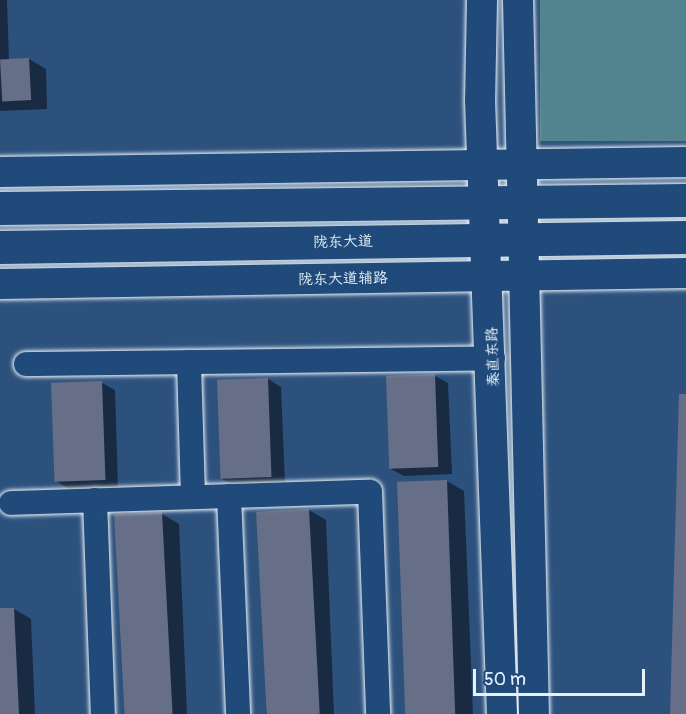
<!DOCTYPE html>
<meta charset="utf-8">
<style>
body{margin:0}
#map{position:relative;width:686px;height:714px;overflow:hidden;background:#2d517d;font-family:Pangolin,"LXGW WenKai TC",sans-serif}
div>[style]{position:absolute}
.green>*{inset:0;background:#52848f;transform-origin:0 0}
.shadow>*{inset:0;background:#0007}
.building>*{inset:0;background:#666f87;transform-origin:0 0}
.roads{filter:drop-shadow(0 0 2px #e8f1f8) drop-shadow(0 0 2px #e8f1f8)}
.minor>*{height:24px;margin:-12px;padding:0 12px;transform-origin:12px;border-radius:12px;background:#1f4a7a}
.tertiary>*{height:30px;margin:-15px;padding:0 15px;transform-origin:15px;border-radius:15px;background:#1f4a7a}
.secondary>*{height:33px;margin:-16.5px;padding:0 16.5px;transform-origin:16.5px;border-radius:16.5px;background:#1f4a7a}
span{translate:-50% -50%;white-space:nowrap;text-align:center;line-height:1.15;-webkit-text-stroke:4.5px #1f4a7a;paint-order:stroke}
.street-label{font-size:15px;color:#e8f1f8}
.scale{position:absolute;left:473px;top:669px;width:172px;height:27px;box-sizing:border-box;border:3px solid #e8f1f8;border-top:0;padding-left:8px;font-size:18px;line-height:21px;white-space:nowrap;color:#e8f1f8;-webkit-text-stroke:4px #1f4a7a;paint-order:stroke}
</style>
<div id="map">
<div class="green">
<div style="left:540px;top:0;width:146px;height:141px"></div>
</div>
<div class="shadow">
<div style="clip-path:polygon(0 0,7px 0,9px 60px,29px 59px,46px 69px,47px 109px,0 111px)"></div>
<div style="clip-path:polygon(435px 376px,448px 383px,452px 474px,404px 476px,391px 469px)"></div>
<div style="clip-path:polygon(268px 379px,281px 387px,285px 484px,236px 486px,222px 479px)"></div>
<div style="clip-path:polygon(102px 383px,115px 390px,118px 487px,69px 489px,56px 481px)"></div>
<div style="clip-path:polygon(447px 481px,464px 491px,473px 714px,408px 714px)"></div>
<div style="clip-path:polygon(309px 510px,326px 520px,334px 714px,266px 714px)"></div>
<div style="clip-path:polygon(162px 514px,179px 524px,187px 714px,124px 714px)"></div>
<div style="clip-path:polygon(14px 609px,31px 619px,35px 714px,0 714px,0 610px)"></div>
</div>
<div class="building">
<div style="left:29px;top:58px;width:42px;height:29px;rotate:87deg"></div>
<div style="left:435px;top:374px;width:93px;height:49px;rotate:88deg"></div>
<div style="left:268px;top:378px;width:99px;height:51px;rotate:88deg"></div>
<div style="left:102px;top:381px;width:99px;height:51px;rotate:88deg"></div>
<div style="clip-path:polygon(679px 394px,686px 394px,686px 714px,670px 714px)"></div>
<div style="left:447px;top:480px;width:234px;height:50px;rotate:88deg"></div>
<div style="left:309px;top:509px;width:205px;height:53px;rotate:87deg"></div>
<div style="left:162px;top:512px;width:202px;height:48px;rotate:87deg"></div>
<div style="clip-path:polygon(0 608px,14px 608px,19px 714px,0 714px)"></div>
</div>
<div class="roads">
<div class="minor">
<div style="left:189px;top:362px;width:135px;rotate:88.3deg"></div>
<div style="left:26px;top:364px;width:467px;rotate:-0.7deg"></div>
<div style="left:229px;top:496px;width:218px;rotate:87.6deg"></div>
<div style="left:95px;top:500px;width:214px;rotate:87.9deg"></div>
<div style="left:11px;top:503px;width:359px;rotate:-1.8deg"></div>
<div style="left:370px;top:492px;width:222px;rotate:87.9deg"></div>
</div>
<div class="tertiary">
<div style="left:482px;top:0;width:100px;rotate:91.1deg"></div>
<div style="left:480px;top:100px;width:614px;rotate:87.95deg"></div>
<div style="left:518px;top:0;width:714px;rotate:88.72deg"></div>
<div style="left:0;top:172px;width:686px;rotate:-0.84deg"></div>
<div style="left:0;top:284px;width:686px;rotate:-0.92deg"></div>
</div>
<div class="secondary">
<div style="left:0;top:208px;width:686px;rotate:-0.67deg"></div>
<div style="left:0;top:247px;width:686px;rotate:-0.84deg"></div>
</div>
</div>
<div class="street-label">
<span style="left:343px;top:242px;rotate:-1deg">陇东大道</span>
<span style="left:343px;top:279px;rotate:-1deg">陇东大道辅路</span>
<span style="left:493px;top:357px;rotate:-92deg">秦直东路</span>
</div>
<div class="scale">50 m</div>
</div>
